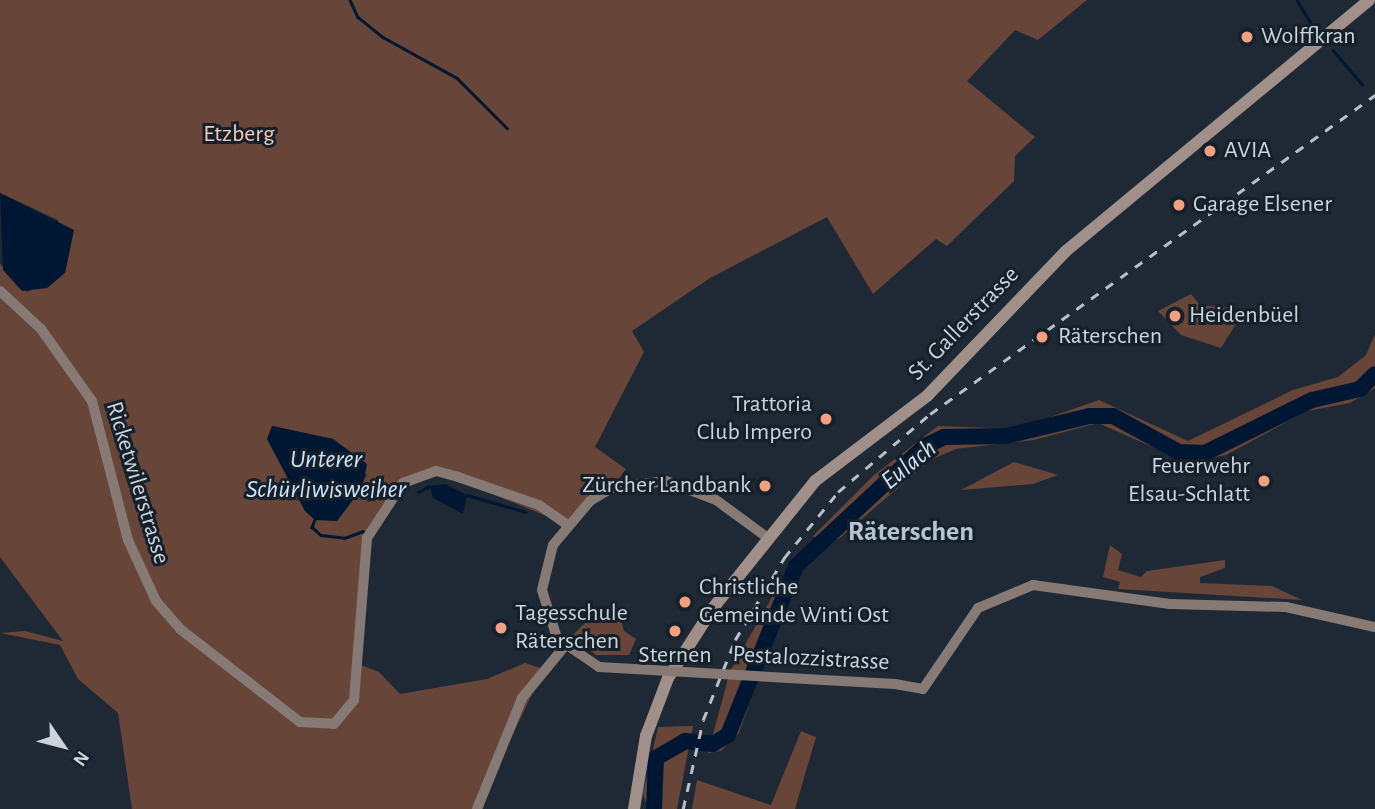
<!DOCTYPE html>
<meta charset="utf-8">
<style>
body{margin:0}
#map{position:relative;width:1375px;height:809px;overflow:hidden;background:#1f2935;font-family:"Alegreya Sans",sans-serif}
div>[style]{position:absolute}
.green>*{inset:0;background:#674538}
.water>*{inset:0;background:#001733}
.stream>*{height:2.5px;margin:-1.25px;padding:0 1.25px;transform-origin:1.25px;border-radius:1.25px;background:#001733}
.river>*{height:16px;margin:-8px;padding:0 8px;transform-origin:8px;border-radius:8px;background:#001733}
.secondary>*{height:10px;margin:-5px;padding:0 5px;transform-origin:5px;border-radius:5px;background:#877a75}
.primary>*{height:12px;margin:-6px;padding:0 6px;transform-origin:6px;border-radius:6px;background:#a1908a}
.rail>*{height:2.5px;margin-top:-1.25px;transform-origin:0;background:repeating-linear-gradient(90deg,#b8bfc8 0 9px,transparent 0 18px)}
.secondary-bridge>*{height:10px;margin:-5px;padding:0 5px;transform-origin:5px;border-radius:5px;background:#877a75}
.dots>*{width:19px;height:19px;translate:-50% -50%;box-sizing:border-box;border:4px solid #15202b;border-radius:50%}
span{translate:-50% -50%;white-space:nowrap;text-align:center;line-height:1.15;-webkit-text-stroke:6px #15202b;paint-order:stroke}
.poi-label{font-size:24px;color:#ccd3db}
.left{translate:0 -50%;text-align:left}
.right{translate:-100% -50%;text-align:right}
.park-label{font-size:24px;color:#f7c9b8}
.street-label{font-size:24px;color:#ccd3db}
.water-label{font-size:26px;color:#cfe3fa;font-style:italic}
.quarter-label{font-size:28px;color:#b5c3d2;font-weight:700}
.north{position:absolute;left:28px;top:711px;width:70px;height:70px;-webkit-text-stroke:5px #15202b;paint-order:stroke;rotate:125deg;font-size:19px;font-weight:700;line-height:28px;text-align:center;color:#ccd3db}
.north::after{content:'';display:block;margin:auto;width:24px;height:32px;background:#ccd3db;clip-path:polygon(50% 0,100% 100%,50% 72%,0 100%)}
</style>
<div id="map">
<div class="green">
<div style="clip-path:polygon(evenodd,0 0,1087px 0,1038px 40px,1015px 30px,967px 81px,1035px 137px,1015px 156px,1014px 181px,947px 246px,936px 239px,873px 294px,827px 217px,710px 278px,632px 331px,644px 352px,595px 447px,626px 469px,612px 488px,566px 524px,436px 471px,403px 483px,367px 538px,358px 664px,379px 672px,400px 694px,487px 679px,525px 663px,544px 669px,477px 809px,132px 809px,118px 713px,78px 679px,60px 645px,0 633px,25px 631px,63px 641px,0 557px,0 264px,27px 292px,60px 277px,58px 220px,0 193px,0 0,272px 426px,333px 439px,367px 475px,337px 521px,272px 426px)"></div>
<div style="clip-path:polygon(1191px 294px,1200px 305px,1229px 308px,1237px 322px,1221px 348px,1181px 335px,1158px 311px)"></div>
<div style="clip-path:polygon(1375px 334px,1375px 388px,1350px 403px,1307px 411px,1226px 455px,1187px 462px,1098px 423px,1034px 440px,956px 449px,930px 460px,841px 537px,826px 545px,813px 536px,874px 475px,938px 426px,1016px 429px,1099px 400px,1188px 441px,1293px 390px,1338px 377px,1366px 355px)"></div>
<div style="clip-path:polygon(1014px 462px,1058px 475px,1033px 484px,961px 490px)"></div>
<div style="clip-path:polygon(1110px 545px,1122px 554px,1118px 570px,1141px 577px,1147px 571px,1225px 560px,1225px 568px,1200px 577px,1200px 583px,1272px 586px,1302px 600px,1118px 589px,1120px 582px,1103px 577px)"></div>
<div style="clip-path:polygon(788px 569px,796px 574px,739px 733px,721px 751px,708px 753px,730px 671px)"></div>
<div style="clip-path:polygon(618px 609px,624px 631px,636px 639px,629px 655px,596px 655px,571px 637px,589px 619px)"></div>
<div style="clip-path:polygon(693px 726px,677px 809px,648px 809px,643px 794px,658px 727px)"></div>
<div style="clip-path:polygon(801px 731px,816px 737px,795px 809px,692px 809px,697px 780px,771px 805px)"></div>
</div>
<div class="water">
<div style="clip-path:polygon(0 193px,74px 230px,65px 273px,47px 288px,22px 291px,3px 270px)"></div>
<div style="clip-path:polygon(272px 426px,333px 439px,367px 464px,362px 488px,337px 521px,315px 520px,305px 511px,267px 439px)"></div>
<div style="clip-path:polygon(445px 484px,467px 495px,463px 514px,433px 498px,430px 486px)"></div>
</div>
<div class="stream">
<div style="left:350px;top:0;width:19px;rotate:65deg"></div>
<div style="left:358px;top:17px;width:32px;rotate:39deg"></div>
<div style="left:383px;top:37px;width:85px;rotate:29deg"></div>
<div style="left:457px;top:78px;width:71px;rotate:45deg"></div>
<div style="left:1297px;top:0;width:26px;rotate:59deg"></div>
<div style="left:1333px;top:50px;width:45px;rotate:49.5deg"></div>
<div style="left:418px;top:492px;width:13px;rotate:-27deg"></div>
<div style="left:467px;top:495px;width:61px;rotate:16.1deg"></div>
<div style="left:315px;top:520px;width:8px;rotate:113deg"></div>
<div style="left:312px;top:527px;width:12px;rotate:42deg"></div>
<div style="left:321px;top:535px;width:23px;rotate:7deg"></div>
<div style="left:344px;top:538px;width:20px;rotate:-20deg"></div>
<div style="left:805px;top:550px;width:5px"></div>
</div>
<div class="river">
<div style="left:654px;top:809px;width:51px;rotate:-87.8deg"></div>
<div style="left:656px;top:758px;width:34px;rotate:-30deg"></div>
<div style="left:685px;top:741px;width:28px;rotate:6deg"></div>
<div style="left:713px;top:744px;width:17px;rotate:-31deg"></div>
<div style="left:728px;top:735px;width:182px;rotate:-68.1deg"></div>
<div style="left:796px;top:566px;width:176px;rotate:-42.9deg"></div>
<div style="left:925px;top:446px;width:21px;rotate:-25deg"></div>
<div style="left:944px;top:437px;width:62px;rotate:-0.9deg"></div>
<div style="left:1006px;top:436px;width:85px;rotate:-13.5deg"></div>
<div style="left:1089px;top:416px;width:24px"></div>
<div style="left:1113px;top:416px;width:75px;rotate:28.6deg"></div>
<div style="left:1179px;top:452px;width:26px;rotate:2deg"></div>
<div style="left:1205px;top:453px;width:119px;rotate:-26.4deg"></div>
<div style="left:1312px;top:400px;width:49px;rotate:-12.9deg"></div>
<div style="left:1360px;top:389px;width:21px;rotate:-45deg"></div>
</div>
<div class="secondary">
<div style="left:0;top:291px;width:56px;rotate:42.8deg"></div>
<div style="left:41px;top:329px;width:88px;rotate:54.7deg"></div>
<div style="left:92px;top:401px;width:144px;rotate:75.5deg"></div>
<div style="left:128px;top:540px;width:67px;rotate:65.3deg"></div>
<div style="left:156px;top:601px;width:37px;rotate:49deg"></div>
<div style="left:180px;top:629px;width:152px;rotate:37.8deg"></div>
<div style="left:300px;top:722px;width:34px;rotate:3deg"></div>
<div style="left:334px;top:724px;width:31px;rotate:-50deg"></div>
<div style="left:354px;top:700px;width:163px;rotate:-85.4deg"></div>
<div style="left:367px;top:538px;width:66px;rotate:-56.8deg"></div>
<div style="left:403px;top:483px;width:35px;rotate:-20deg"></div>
<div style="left:436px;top:471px;width:23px;rotate:15deg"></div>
<div style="left:458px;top:477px;width:86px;rotate:19.1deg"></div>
<div style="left:539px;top:505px;width:33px;rotate:35deg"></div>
<div style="left:599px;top:667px;width:51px;rotate:-145.4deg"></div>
<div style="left:557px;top:638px;width:50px;rotate:-107.4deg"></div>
<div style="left:542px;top:590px;width:46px;rotate:-76.3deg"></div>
<div style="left:553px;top:545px;width:57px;rotate:-49.9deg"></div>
<div style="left:590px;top:501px;width:26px;rotate:-31deg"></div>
<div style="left:612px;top:488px;width:54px;rotate:-7.4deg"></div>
<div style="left:666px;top:481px;width:53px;rotate:20.8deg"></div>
<div style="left:716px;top:500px;width:64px;rotate:36.2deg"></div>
<div style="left:895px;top:684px;width:28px;rotate:10deg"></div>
<div style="left:923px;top:689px;width:98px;rotate:-55.8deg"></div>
<div style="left:978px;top:608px;width:60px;rotate:-22.7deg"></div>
<div style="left:1033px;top:585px;width:138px;rotate:7.9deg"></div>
<div style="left:1170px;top:604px;width:116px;rotate:1.5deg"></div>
<div style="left:1286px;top:607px;width:91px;rotate:12.7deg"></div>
<div style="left:477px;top:809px;width:120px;rotate:-67.9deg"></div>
<div style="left:522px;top:698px;width:66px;rotate:-50.5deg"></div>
</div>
<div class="primary">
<div style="left:634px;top:809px;width:74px;rotate:-80.7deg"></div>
<div style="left:646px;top:736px;width:62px;rotate:-69.2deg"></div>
<div style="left:668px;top:678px;width:83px;rotate:-57.3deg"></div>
<div style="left:713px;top:608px;width:163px;rotate:-51.2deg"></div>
<div style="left:815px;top:481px;width:141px;rotate:-37.2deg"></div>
<div style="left:927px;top:396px;width:201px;rotate:-46.2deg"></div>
<div style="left:1066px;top:251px;width:393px;rotate:-39.6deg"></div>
</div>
<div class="rail">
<div style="left:683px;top:809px;width:91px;rotate:-77.3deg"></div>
<div style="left:703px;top:720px;width:86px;rotate:-68.2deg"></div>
<div style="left:735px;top:640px;width:96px;rotate:-59.1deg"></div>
<div style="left:784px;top:558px;width:85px;rotate:-50.7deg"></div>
<div style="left:838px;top:492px;width:121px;rotate:-40.3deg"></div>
<div style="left:930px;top:414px;width:548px;rotate:-35.63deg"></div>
</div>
<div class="secondary-bridge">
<div style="left:599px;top:667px;width:296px;rotate:3.3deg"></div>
</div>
<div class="dots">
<div style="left:1247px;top:37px;background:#f2a080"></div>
<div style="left:1210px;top:151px;background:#f2a080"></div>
<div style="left:1179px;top:205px;background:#f2a080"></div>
<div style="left:1175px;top:316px;background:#f2a080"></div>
<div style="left:1042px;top:337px;background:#f2a080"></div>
<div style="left:826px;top:419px;background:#f2a080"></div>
<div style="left:1264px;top:481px;background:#f2a080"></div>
<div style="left:765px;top:486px;background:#f2a080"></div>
<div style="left:685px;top:602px;background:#f2a080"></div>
<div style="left:501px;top:628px;background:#f2a080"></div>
<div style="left:675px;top:631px;background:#f2a080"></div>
</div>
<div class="poi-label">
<span class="left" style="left:1261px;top:37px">Wolffkran</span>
<span class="left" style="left:1224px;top:151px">AVIA</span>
<span class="left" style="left:1193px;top:205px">Garage Elsener</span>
<span class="left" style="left:1189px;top:316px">Heidenbüel</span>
<span class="left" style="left:1058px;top:337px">Räterschen</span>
<span class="right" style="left:812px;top:419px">Trattoria<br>Club Impero</span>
<span class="right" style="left:1250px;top:481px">Feuerwehr<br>Elsau-Schlatt</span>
<span class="right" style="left:751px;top:486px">Zürcher Landbank</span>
<span class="left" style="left:699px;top:602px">Christliche<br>Gemeinde Winti Ost</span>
<span class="left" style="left:515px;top:628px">Tagesschule<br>Räterschen</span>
<span style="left:675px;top:656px">Sternen</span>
</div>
<div class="park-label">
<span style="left:239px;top:135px">Etzberg</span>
</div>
<div class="street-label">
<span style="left:964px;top:324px;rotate:-46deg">St. Gallerstrasse</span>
<span style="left:137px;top:483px;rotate:73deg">Ricketwilerstrasse</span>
<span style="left:811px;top:659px;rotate:3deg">Pestalozzistrasse</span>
</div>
<div class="water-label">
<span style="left:326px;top:475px">Unterer<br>Schürliwisweiher</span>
<span style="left:909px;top:465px;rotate:-39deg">Eulach</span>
</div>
<div class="quarter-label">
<span style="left:911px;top:532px">Räterschen</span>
</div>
<div class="north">N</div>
</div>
